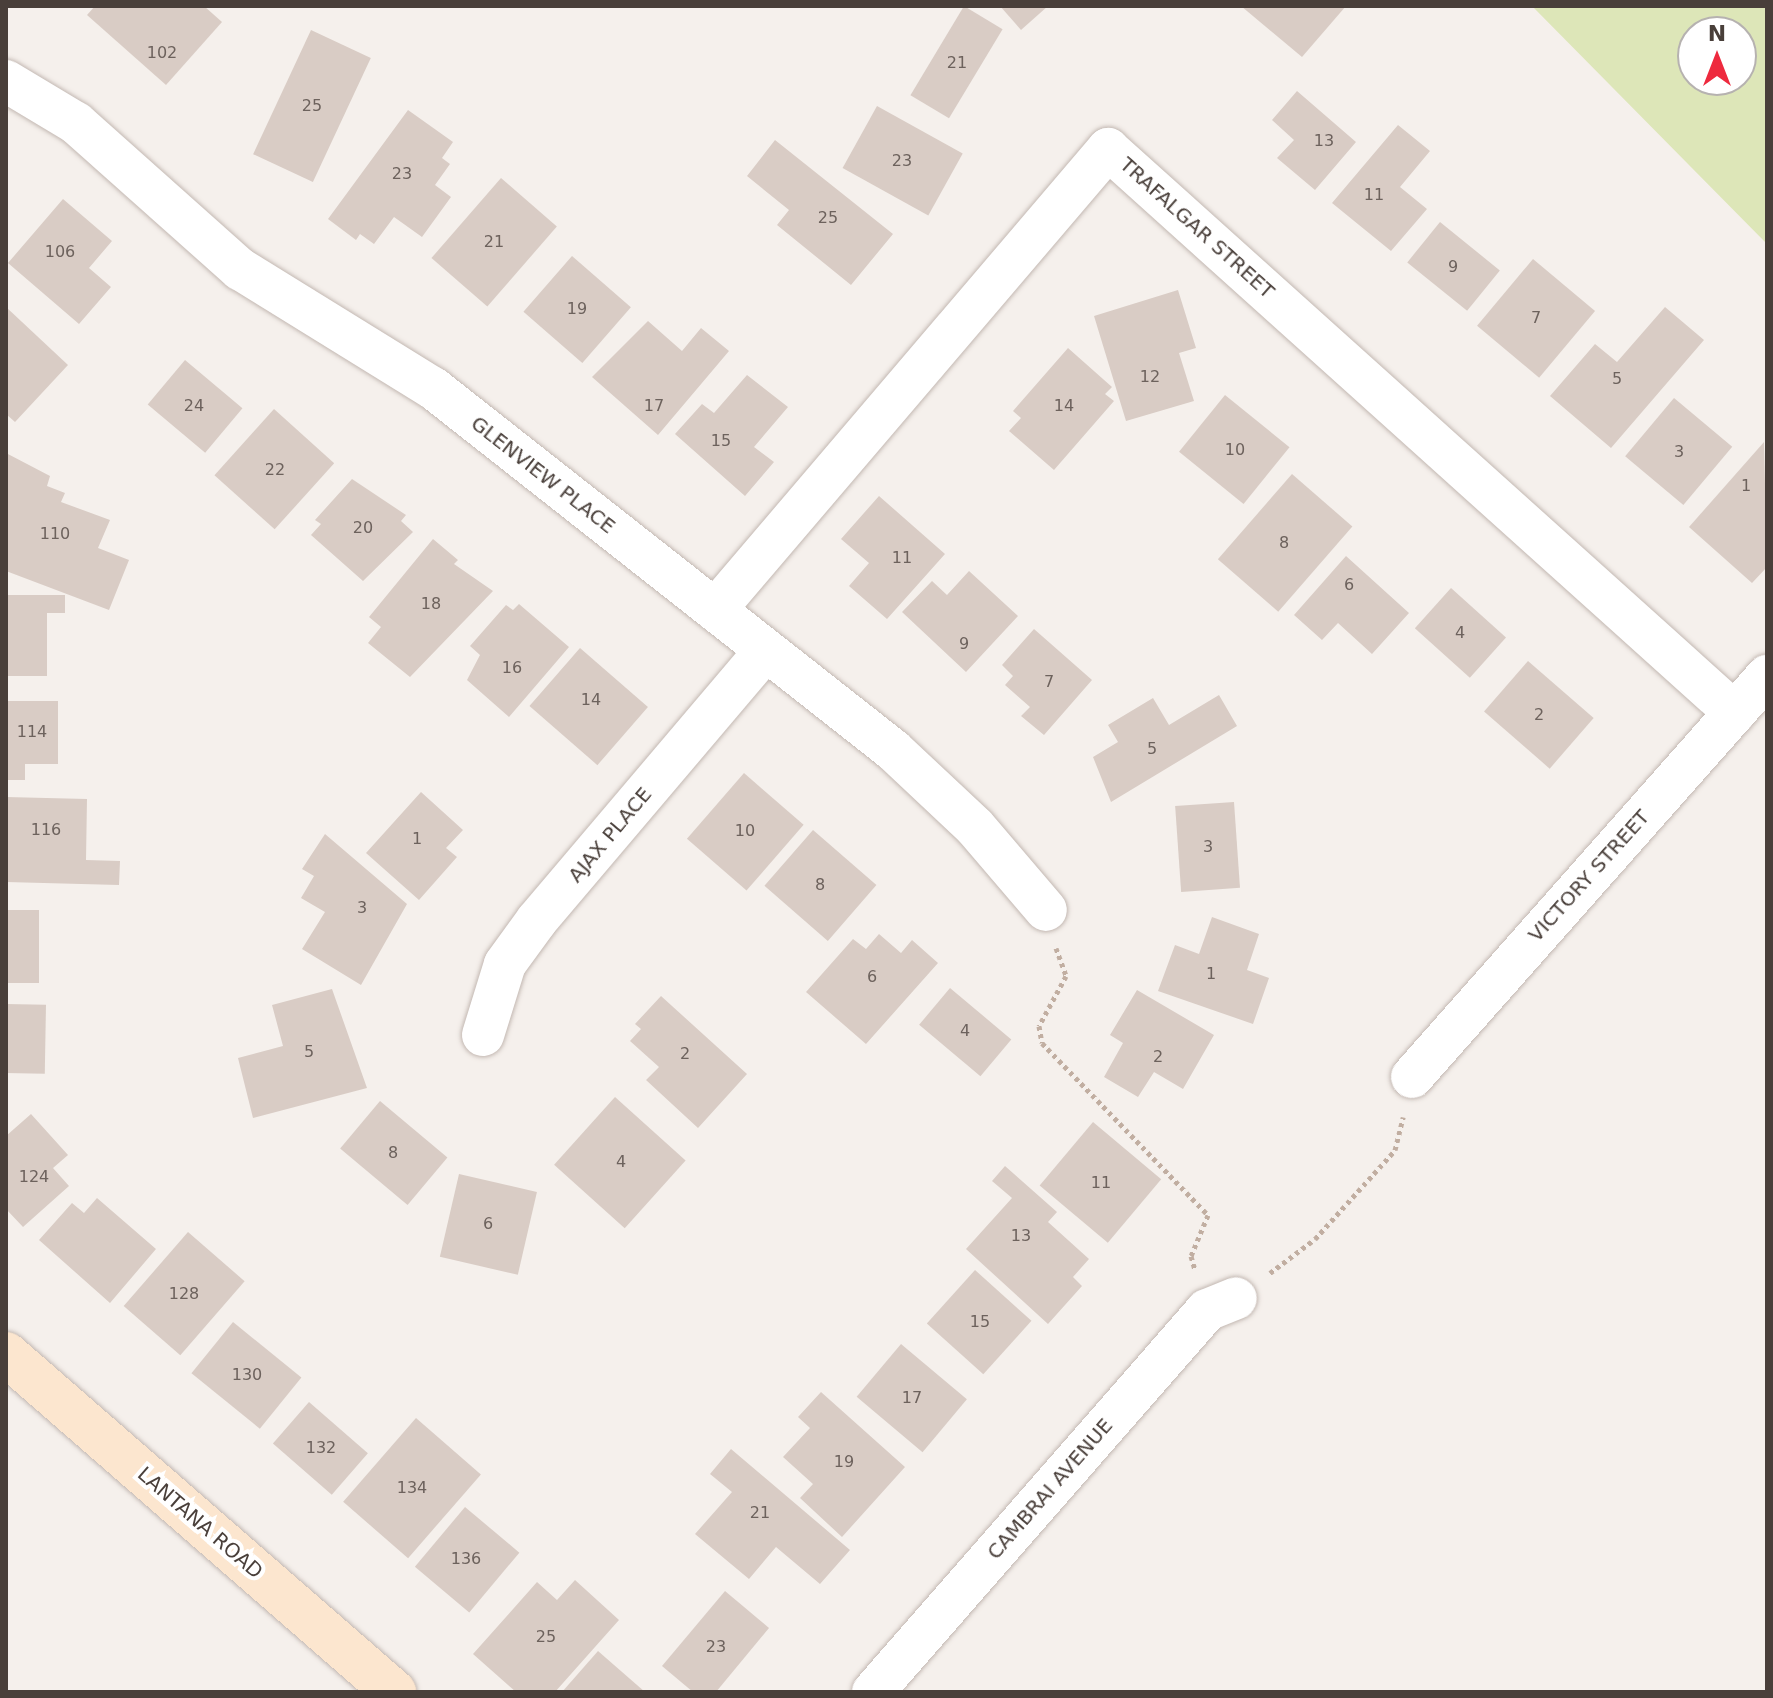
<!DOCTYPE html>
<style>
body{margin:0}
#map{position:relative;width:1773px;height:1698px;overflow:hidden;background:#f5f0ec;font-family:"DejaVu Sans",sans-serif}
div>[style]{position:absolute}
.green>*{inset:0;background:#dde6b8}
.building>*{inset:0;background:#d9ccc5;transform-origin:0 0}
.path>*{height:5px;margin-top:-2.5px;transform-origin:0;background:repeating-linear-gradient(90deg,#c1aea1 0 4px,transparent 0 8px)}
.roads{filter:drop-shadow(0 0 2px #c3b8b2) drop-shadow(0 0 2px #c3b8b2)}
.street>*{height:42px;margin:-21px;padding:0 21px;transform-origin:21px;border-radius:21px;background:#fff}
.secondary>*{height:44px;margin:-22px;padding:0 22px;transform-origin:22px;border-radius:22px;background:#fce6cf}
span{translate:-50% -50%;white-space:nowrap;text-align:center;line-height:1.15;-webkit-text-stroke:8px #fff;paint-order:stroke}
.number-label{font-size:16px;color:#6d625d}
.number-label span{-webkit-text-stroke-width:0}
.street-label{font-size:20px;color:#493f3a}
.frame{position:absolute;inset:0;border:8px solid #493f3a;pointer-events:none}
.north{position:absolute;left:1677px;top:16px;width:80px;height:80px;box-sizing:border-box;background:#fff;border:2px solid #b6b2b0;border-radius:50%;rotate:0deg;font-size:22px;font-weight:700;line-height:32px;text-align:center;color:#493f3a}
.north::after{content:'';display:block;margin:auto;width:28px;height:36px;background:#ee2a3e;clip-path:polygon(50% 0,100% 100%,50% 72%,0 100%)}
</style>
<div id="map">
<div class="green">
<div style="clip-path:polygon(evenodd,1532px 6px,1767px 6px,1767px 244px,1532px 6px,1693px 32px,1741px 32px,1741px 80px,1693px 80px,1693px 32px)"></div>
</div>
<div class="building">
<div style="clip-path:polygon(95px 6px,204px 6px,222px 22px,166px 85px,87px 15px)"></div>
<div style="left:964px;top:6px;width:45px;height:104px;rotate:31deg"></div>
<div style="clip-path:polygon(1000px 6px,1048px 6px,1021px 30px)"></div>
<div style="clip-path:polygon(1241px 6px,1346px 6px,1302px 57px)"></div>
<div style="left:311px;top:30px;width:66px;height:137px;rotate:25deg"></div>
<div style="clip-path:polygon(1297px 91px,1356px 142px,1315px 190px,1277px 158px,1294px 140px,1272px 120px)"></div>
<div style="left:877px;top:106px;width:98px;height:71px;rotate:29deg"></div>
<div style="clip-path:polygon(408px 110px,453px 142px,442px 158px,450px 164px,435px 185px,451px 197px,422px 237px,394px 217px,374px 244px,360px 234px,356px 240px,328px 219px)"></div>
<div style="clip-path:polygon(1398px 125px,1430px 151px,1400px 187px,1427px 209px,1391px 251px,1332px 203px)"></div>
<div style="clip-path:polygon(775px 140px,893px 234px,851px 285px,777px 225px,789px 210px,747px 176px)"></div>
<div style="left:501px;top:178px;width:74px;height:106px;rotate:41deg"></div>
<div style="clip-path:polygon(63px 199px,112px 241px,89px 268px,111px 287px,79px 324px,8px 263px)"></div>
<div style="left:1440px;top:222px;width:77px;height:52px;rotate:39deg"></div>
<div style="left:572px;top:256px;width:78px;height:74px;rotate:41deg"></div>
<div style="left:1533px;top:259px;width:81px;height:87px;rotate:40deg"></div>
<div style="clip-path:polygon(1178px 290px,1196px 348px,1179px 353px,1194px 401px,1126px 421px,1094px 316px)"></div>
<div style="clip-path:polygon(6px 307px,68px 365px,15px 422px,6px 414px)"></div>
<div style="clip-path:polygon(1665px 307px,1704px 340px,1611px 448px,1550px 396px,1595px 344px,1617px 362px)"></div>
<div style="clip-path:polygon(648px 321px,682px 351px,701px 328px,729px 351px,658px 435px,592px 377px)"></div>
<div style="clip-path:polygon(1068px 348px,1112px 387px,1105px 394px,1114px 401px,1054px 470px,1009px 431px,1021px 418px,1013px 411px)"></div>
<div style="left:185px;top:360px;width:75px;height:58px;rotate:40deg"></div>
<div style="clip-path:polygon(747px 375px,788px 407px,754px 447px,774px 462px,745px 496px,675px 434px,702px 404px,714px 413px)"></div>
<div style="left:1225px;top:395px;width:83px;height:73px;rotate:39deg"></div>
<div style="left:1674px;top:398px;width:76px;height:76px;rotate:40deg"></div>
<div style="left:274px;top:409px;width:81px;height:89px;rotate:42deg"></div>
<div style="clip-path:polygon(1764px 442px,1767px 567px,1752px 583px,1689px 527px)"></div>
<div style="clip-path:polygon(6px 453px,50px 476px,47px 486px,65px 493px,61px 502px,110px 520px,98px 548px,129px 560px,109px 610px,6px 571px)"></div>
<div style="left:1292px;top:474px;width:80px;height:113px;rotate:41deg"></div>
<div style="clip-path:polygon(352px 479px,406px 515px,401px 521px,413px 532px,363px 581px,311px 535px,321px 524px,315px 520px)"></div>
<div style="clip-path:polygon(879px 496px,945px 554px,887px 619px,849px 586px,869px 563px,841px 539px)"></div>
<div style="clip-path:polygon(433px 539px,458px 560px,454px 564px,493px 591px,410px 677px,368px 643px,381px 627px,369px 617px)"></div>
<div style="clip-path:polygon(1346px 556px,1409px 613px,1372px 654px,1338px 623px,1322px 640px,1294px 615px)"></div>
<div style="clip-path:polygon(969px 571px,1018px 616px,966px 672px,902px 612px,932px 581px,947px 595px)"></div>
<div style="left:1451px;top:588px;width:74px;height:54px;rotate:42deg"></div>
<div style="clip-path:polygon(6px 595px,65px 595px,65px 613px,47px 613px,47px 676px,6px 676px)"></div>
<div style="clip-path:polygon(519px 604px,569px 647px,509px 717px,467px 680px,480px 655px,470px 646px,506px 605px,513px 610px)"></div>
<div style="clip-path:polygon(1034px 629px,1092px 680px,1044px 735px,1021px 716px,1030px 707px,1005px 685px,1013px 676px,1002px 665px)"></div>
<div style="left:580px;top:648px;width:90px;height:77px;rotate:41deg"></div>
<div style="left:1528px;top:661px;width:87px;height:67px;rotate:41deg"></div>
<div style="clip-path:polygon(1219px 695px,1237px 726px,1111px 802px,1093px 757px,1118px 742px,1108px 725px,1153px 698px,1169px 725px)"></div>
<div style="clip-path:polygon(6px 701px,58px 701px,58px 764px,25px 764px,25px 780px,6px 780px)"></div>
<div style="left:744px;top:773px;width:79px;height:87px;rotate:41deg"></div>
<div style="clip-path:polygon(421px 792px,463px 830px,446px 848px,457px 857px,419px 900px,366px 853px)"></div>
<div style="clip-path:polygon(6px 797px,87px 799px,86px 860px,120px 861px,119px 885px,6px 882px)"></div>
<div style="left:1234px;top:802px;width:86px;height:59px;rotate:86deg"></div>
<div style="left:813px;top:830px;width:84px;height:74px;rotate:41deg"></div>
<div style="clip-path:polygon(325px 834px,407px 904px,361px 985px,302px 949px,325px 912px,301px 898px,314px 876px,302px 869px)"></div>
<div style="left:6px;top:910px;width:33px;height:73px"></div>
<div style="clip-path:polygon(1212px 917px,1259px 934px,1247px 970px,1269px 978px,1253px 1024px,1158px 991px,1175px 945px,1199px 954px)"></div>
<div style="clip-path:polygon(879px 934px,901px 953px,912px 940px,938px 963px,866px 1044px,806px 992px,853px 939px,866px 949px)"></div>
<div style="left:950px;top:988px;width:80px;height:48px;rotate:40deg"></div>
<div style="clip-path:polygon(332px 989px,367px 1088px,253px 1118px,238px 1058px,283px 1046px,272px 1005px)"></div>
<div style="clip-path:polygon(1137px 990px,1214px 1035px,1183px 1089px,1154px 1072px,1138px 1097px,1104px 1077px,1123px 1043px,1110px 1035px)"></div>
<div style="clip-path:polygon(661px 996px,747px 1074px,698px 1128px,646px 1080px,659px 1067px,630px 1041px,641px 1029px,635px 1024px)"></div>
<div style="left:6px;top:1004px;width:40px;height:69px;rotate:1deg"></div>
<div style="left:615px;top:1097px;width:95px;height:91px;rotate:42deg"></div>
<div style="left:380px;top:1101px;width:88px;height:62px;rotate:40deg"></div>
<div style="clip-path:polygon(31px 1114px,68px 1155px,53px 1168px,69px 1186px,23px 1227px,6px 1209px,6px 1136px)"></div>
<div style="left:1093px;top:1122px;width:89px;height:83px;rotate:40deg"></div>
<div style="clip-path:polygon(1005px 1166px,1057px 1212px,1048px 1222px,1089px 1259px,1073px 1277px,1082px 1286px,1048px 1324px,966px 1249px,1012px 1198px,992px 1181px)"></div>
<div style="left:459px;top:1174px;width:80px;height:85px;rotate:13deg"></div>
<div style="clip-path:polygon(97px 1198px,156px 1249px,110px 1303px,39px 1240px,72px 1203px,84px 1213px)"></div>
<div style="left:188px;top:1232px;width:75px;height:98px;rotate:41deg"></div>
<div style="left:975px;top:1270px;width:76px;height:72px;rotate:42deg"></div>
<div style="left:233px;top:1322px;width:88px;height:66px;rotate:39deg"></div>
<div style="left:901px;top:1344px;width:86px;height:69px;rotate:40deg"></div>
<div style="clip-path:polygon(821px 1392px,905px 1467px,842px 1537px,800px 1498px,813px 1484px,783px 1457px,810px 1428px,798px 1417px)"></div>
<div style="left:309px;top:1402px;width:78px;height:55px;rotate:41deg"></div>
<div style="left:416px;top:1418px;width:86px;height:111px;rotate:41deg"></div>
<div style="clip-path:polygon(731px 1449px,850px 1550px,820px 1584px,776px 1547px,749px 1579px,695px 1534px,732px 1492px,710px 1474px)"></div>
<div style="left:465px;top:1507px;width:71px;height:78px;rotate:40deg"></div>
<div style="clip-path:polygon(575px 1580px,619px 1620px,555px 1692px,516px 1692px,473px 1654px,537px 1582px,557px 1600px)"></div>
<div style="clip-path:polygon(725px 1591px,769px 1628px,716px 1692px,693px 1692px,662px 1666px)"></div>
<div style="clip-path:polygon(598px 1651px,645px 1692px,562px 1692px)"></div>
</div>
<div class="path">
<div style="left:1056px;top:948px;width:30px;rotate:70deg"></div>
<div style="left:1066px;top:976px;width:57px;rotate:118.4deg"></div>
<div style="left:1039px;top:1026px;width:17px;rotate:80deg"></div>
<div style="left:1042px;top:1043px;width:239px;rotate:46deg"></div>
<div style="left:1208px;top:1215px;width:44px;rotate:112.5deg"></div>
<div style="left:1191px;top:1256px;width:15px;rotate:74deg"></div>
<div style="left:1270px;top:1273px;width:56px;rotate:-37.1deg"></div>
<div style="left:1315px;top:1239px;width:120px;rotate:-48deg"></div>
<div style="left:1395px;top:1150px;width:34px;rotate:-76deg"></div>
</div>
<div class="roads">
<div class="street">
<div style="left:6px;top:81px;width:82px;rotate:31deg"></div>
<div style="left:76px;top:123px;width:220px;rotate:41.7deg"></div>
<div style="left:240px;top:269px;width:227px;rotate:31.7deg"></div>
<div style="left:433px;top:388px;width:585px;rotate:38.2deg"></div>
<div style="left:893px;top:750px;width:112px;rotate:43.2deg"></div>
<div style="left:975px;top:827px;width:109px;rotate:49.5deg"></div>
<div style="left:715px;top:610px;width:606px;rotate:-49.55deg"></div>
<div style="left:1108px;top:149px;width:843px;rotate:41.97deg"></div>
<div style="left:483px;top:1035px;width:74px;rotate:-72.8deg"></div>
<div style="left:505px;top:964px;width:54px;rotate:-54deg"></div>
<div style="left:537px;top:920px;width:353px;rotate:-49.7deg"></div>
<div style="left:1412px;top:1077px;width:536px;rotate:-48.48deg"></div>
<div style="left:873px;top:1692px;width:507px;rotate:-48.84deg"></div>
<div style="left:1207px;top:1310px;width:31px;rotate:-22deg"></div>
</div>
<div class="secondary">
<div style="left:6px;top:1354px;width:515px;rotate:41.06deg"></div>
</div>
</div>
<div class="number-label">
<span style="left:162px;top:53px">102</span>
<span style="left:957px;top:63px">21</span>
<span style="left:312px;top:106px">25</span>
<span style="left:1324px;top:141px">13</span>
<span style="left:902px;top:161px">23</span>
<span style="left:402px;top:174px">23</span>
<span style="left:1374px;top:195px">11</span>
<span style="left:828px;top:218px">25</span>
<span style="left:494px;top:242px">21</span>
<span style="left:60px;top:252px">106</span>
<span style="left:1453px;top:267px">9</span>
<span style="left:577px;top:309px">19</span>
<span style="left:1536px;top:318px">7</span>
<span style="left:1150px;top:377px">12</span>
<span style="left:1617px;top:379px">5</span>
<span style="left:194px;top:406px">24</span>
<span style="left:654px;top:406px">17</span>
<span style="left:1064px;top:406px">14</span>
<span style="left:721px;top:441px">15</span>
<span style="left:1235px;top:450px">10</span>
<span style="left:1679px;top:452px">3</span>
<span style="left:275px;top:470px">22</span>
<span style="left:1746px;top:486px">1</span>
<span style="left:363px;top:528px">20</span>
<span style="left:55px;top:534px">110</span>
<span style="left:1284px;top:543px">8</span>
<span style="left:902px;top:558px">11</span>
<span style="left:1349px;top:585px">6</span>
<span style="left:431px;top:604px">18</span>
<span style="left:1460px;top:633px">4</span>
<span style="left:964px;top:644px">9</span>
<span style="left:512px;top:668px">16</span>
<span style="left:1049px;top:682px">7</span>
<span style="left:591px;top:700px">14</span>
<span style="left:1539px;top:715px">2</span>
<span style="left:32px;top:732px">114</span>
<span style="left:1152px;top:749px">5</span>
<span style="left:46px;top:830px">116</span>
<span style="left:745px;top:831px">10</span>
<span style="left:417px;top:839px">1</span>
<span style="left:1208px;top:847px">3</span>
<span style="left:820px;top:885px">8</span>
<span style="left:362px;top:908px">3</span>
<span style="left:1211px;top:974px">1</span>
<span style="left:872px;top:977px">6</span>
<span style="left:965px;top:1031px">4</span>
<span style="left:309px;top:1052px">5</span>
<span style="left:685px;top:1054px">2</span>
<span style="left:1158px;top:1057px">2</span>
<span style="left:393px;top:1153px">8</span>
<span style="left:621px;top:1162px">4</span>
<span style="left:34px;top:1177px">124</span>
<span style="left:1101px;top:1183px">11</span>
<span style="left:488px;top:1224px">6</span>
<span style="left:1021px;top:1236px">13</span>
<span style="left:184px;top:1294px">128</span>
<span style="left:980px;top:1322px">15</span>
<span style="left:247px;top:1375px">130</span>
<span style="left:912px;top:1398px">17</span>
<span style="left:321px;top:1448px">132</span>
<span style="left:844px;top:1462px">19</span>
<span style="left:412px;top:1488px">134</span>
<span style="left:760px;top:1513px">21</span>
<span style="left:466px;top:1559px">136</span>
<span style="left:546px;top:1637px">25</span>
<span style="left:716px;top:1647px">23</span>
</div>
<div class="street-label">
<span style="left:1197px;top:228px;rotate:42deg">TRAFALGAR STREET</span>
<span style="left:543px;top:475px;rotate:38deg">GLENVIEW PLACE</span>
<span style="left:610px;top:835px;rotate:-50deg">AJAX PLACE</span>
<span style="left:1589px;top:876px;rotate:-48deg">VICTORY STREET</span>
<span style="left:1050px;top:1489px;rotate:-49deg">CAMBRAI AVENUE</span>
<span style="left:200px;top:1523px;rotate:41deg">LANTANA ROAD</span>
</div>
<div class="frame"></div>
<div class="north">N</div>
</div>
